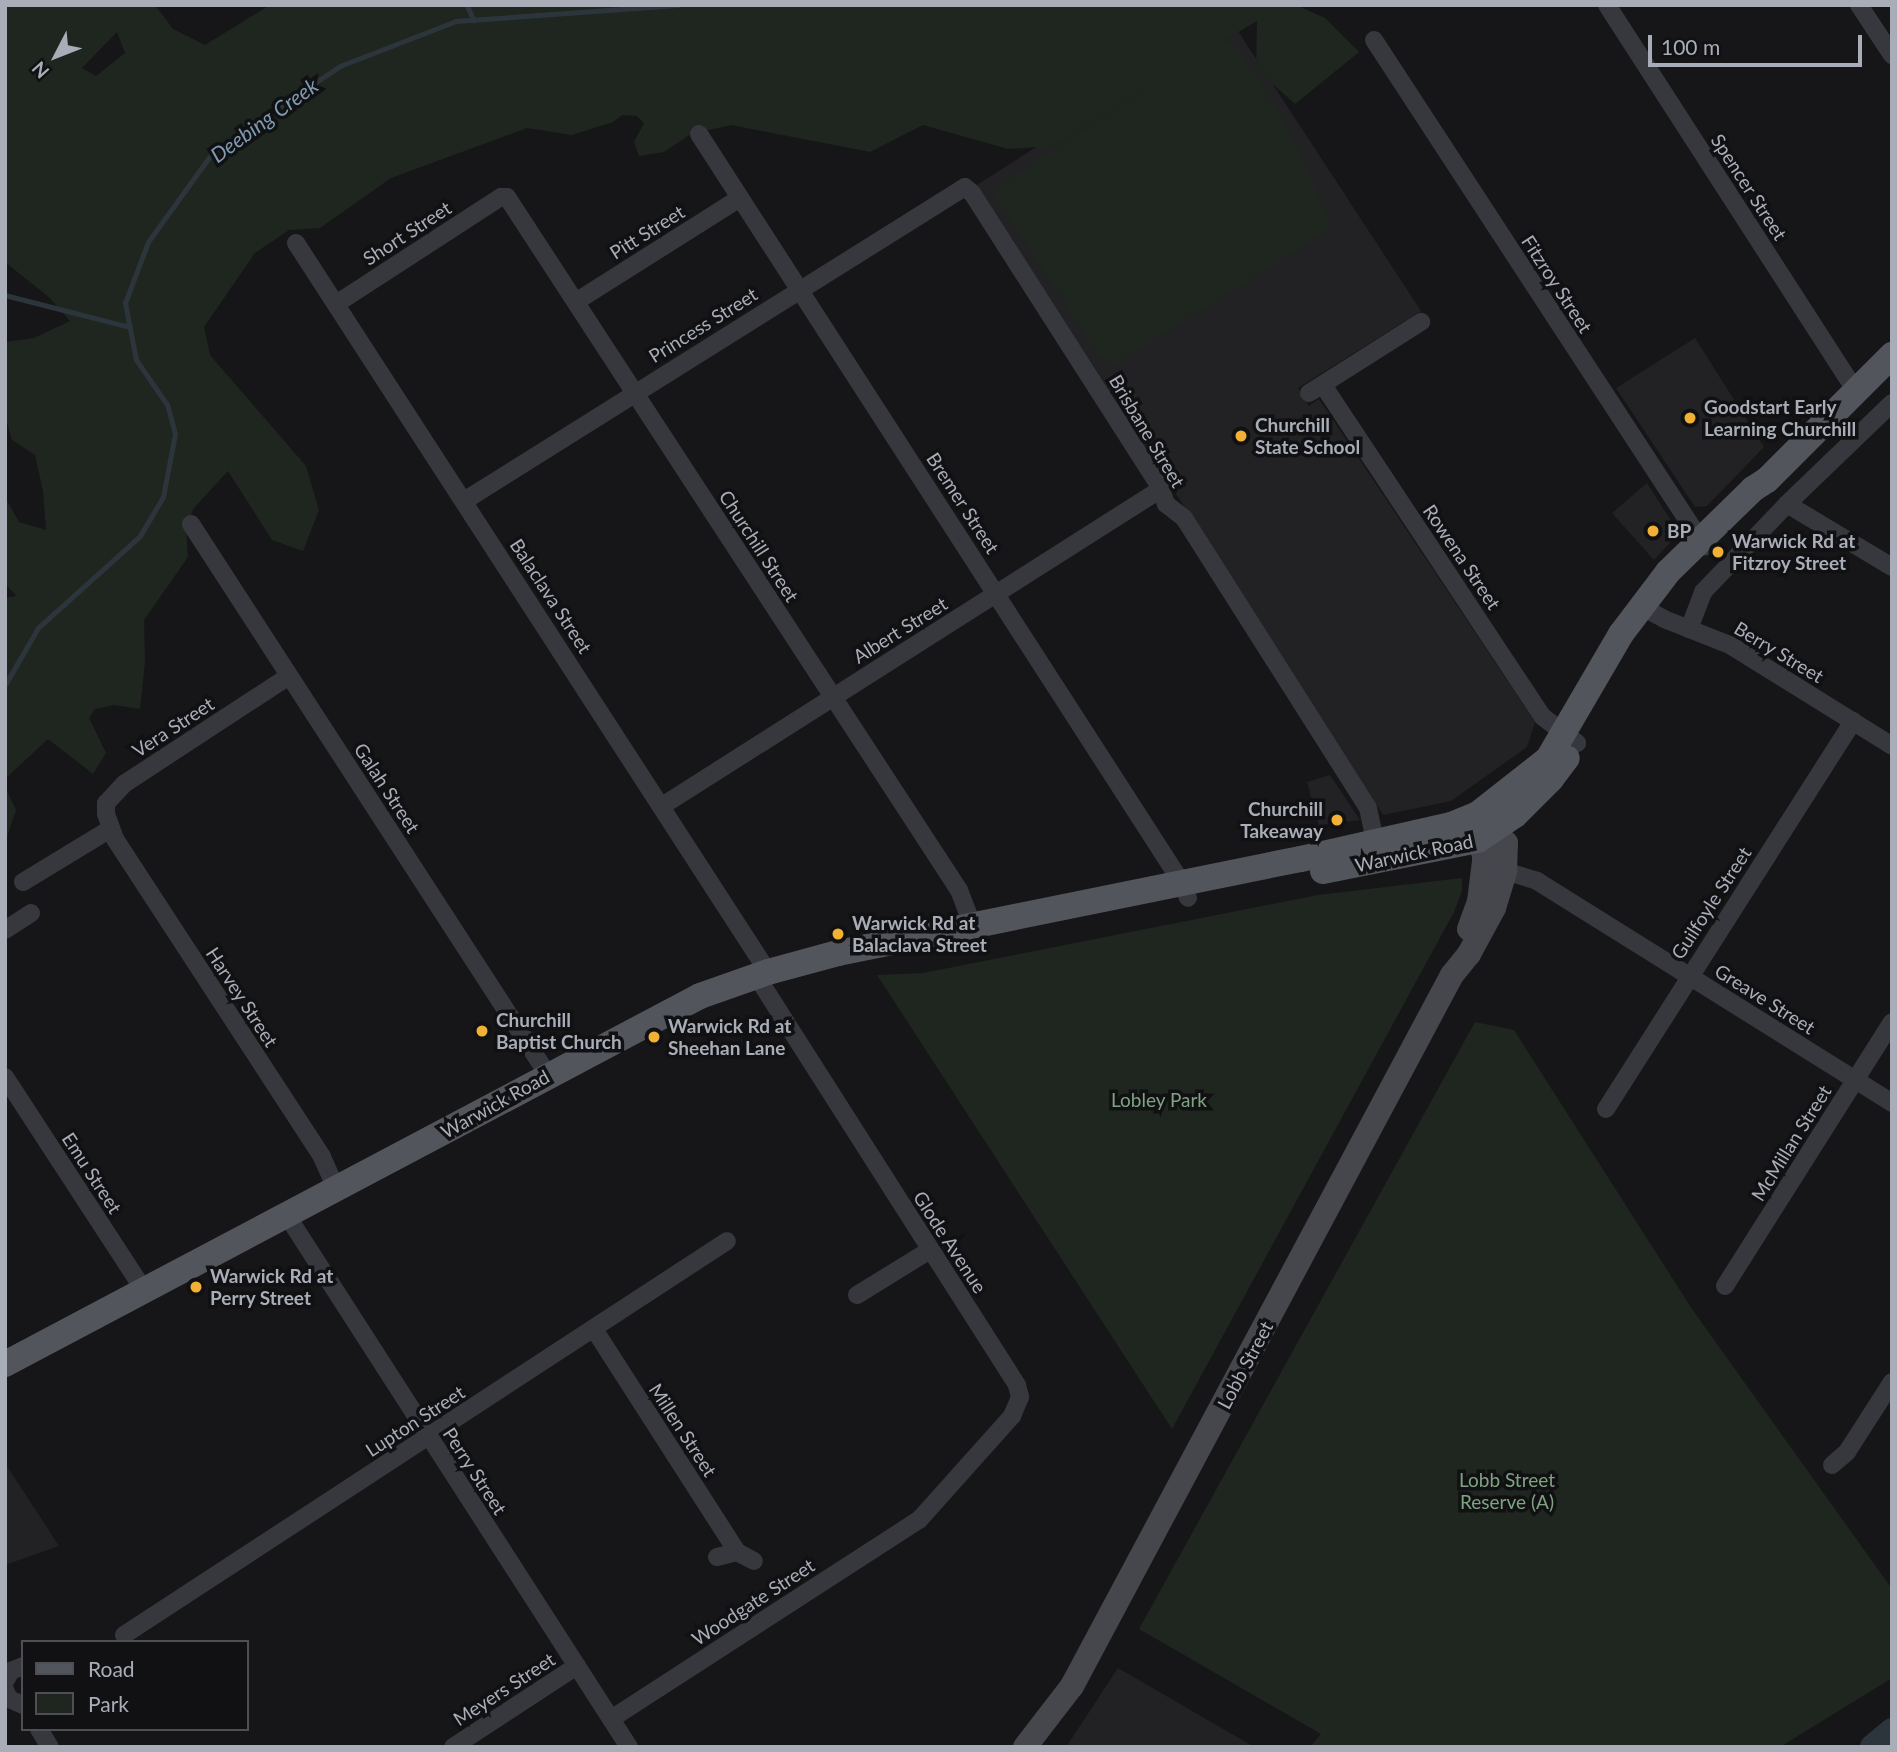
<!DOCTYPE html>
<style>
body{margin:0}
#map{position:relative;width:1897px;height:1752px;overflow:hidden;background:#161618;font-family:Lato,sans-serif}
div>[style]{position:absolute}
.built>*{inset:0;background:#222225}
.green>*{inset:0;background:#1e261f}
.stream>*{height:4.5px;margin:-2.25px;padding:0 2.25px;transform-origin:2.25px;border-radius:2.25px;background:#2c353c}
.river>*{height:26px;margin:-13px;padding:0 13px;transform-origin:13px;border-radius:13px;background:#2c353c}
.minor>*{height:18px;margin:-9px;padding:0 9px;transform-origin:9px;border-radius:9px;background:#37383d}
.secondary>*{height:24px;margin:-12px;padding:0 12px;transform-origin:12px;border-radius:12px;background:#45474d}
.primary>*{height:26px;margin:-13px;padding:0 13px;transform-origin:13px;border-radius:13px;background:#53555c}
.dots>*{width:19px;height:19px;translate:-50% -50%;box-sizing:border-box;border:4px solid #111113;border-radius:50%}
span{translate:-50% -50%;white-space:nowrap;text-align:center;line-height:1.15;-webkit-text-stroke:7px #111113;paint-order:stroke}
.street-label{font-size:19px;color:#a8adb8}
.poi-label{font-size:19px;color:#a8adb8;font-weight:700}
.left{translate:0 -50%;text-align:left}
.right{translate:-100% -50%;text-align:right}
.park-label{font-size:19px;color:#7fa381}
.water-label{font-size:21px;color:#7f9bb3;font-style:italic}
.frame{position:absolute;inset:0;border:7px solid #a8adb8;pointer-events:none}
.legend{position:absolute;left:21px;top:1640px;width:228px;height:91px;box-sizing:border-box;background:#111113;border:2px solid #4d4f55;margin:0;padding:9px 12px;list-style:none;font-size:21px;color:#a8adb8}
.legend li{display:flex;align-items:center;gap:14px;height:35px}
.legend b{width:35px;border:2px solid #4d4f55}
.north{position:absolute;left:21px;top:21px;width:70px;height:70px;-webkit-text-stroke:5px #111113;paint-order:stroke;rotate:228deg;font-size:19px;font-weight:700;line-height:28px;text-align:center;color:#a8adb8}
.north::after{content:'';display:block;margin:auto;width:24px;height:32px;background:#a8adb8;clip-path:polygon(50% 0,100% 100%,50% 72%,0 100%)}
.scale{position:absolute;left:1648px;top:35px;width:214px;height:32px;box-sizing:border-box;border:4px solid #a8adb8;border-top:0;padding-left:9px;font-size:21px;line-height:24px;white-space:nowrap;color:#a8adb8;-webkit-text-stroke:5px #111113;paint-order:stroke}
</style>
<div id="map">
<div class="built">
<div style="clip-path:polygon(1232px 22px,1421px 311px,1298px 388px,1309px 406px,1319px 399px,1535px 722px,1527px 747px,1451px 801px,1383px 815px,977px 185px)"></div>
<div style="clip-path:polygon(1695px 338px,1764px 447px,1707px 506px,1695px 507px,1616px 388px)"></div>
<div style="clip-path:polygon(1647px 483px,1679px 533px,1654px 560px,1612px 513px)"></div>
<div style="clip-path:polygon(1330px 775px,1360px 820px,1319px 826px,1307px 782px)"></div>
<div style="clip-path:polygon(5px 1463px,59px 1546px,5px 1565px)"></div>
<div style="clip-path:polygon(1118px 1668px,1251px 1745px,1066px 1747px)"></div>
</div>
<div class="green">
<div style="clip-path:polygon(evenodd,5px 5px,155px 5px,173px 29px,205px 45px,270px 5px,1296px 5px,1325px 18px,1359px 52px,1295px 104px,1256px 69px,1257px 21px,1223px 41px,1235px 45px,1285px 121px,1333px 228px,1116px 364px,1109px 363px,1097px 354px,994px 195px,1002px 183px,1146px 89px,1053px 146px,1008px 149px,923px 125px,870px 152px,731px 125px,691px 134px,664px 152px,639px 156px,634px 142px,644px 123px,637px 116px,622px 115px,613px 122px,572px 135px,527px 128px,391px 178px,320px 228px,289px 230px,255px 253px,204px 327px,210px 355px,306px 466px,319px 510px,303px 551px,272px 540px,228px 471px,194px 508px,186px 526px,188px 557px,144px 620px,145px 662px,140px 709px,114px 705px,95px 709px,89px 718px,106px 753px,93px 774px,48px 739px,5px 779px,5px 598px,17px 596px,5px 584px,5px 497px,19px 522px,46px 530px,43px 491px,35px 455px,12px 440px,5px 416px,5px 342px,34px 338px,70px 321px,50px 298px,5px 262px,5px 5px,117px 32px,125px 53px,96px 76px,82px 68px,117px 32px)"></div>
<div style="clip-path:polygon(5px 787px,16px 810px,5px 843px)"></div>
<div style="clip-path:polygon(1462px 878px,1462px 891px,1454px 912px,1172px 1429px,877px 975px,923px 973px,1318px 895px)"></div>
<div style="clip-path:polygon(1475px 1022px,1514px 1030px,1692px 1309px,1892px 1589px,1892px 1678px,1780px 1747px,1310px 1747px,1321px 1734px,1139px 1629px)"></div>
</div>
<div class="stream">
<div style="left:467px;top:5px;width:17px;rotate:65deg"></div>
<div style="left:5px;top:295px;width:129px;rotate:14.4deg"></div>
<div style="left:5px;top:685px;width:66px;rotate:-59.9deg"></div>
<div style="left:38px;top:628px;width:137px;rotate:-42deg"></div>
<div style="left:140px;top:536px;width:45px;rotate:-59.5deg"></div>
<div style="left:163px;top:497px;width:64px;rotate:-79.2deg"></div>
<div style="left:175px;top:434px;width:30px;rotate:-105deg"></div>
<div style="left:167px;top:405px;width:55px;rotate:-124.6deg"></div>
<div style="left:136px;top:360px;width:58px;rotate:-100.9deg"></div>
<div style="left:125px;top:303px;width:65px;rotate:-69.3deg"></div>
<div style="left:148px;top:242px;width:111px;rotate:-54.2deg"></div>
<div style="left:213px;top:152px;width:153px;rotate:-34.1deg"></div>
<div style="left:340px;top:66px;width:124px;rotate:-21.2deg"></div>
<div style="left:456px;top:21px;width:222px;rotate:-4.1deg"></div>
</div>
<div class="river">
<div style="left:1873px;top:1747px;width:25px;rotate:-40deg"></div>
</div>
<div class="minor">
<div style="left:1607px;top:5px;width:459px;rotate:57.2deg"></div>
<div style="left:1859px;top:5px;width:60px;rotate:56.6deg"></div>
<div style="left:1374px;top:40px;width:605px;rotate:56.86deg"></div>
<div style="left:699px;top:134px;width:891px;rotate:57.18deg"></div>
<div style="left:1182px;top:883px;width:16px;rotate:68deg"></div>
<div style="left:296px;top:243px;width:868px;rotate:57.08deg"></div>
<div style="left:577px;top:301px;width:193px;rotate:-32.3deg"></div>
<div style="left:336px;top:304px;width:197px;rotate:-33deg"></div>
<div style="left:501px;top:197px;width:6px"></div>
<div style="left:507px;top:197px;width:827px;rotate:56.89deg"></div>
<div style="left:959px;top:890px;width:39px;rotate:69deg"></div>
<div style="left:1323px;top:385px;width:398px;rotate:56.5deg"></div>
<div style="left:1543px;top:717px;width:43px;rotate:37.4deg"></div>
<div style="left:1309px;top:393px;width:133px;rotate:-32.4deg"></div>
<div style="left:464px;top:501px;width:591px;rotate:-32.08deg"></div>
<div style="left:965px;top:187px;width:9px;rotate:41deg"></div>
<div style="left:972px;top:193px;width:351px;rotate:57.4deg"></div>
<div style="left:1161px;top:489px;width:16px;rotate:72deg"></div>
<div style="left:1166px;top:504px;width:23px;rotate:38deg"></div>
<div style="left:1184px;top:518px;width:343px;rotate:57.6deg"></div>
<div style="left:1368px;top:808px;width:35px;rotate:78deg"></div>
<div style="left:1787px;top:504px;width:122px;rotate:31deg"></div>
<div style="left:191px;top:524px;width:657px;rotate:57.06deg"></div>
<div style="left:1640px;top:606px;width:27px;rotate:28deg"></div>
<div style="left:1664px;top:619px;width:71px;rotate:21.5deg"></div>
<div style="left:1730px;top:645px;width:191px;rotate:31.9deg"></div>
<div style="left:1689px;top:629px;width:40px;rotate:-69deg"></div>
<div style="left:1703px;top:592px;width:122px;rotate:-46.3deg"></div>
<div style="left:1787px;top:504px;width:146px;rotate:-43.9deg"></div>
<div style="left:289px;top:676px;width:197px;rotate:146.8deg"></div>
<div style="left:124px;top:784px;width:26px;rotate:133deg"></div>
<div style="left:106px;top:803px;width:11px;rotate:90deg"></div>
<div style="left:106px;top:814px;width:27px;rotate:70deg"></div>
<div style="left:115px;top:839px;width:379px;rotate:56.9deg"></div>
<div style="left:322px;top:1157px;width:36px;rotate:66deg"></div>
<div style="left:662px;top:806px;width:591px;rotate:-32.43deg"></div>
<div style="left:1505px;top:871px;width:34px;rotate:17deg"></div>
<div style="left:1537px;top:881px;width:419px;rotate:32deg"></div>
<div style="left:23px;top:882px;width:102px;rotate:-31.3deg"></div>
<div style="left:5px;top:930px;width:31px;rotate:-33deg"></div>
<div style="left:5px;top:1077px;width:257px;rotate:56.9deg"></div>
<div style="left:1606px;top:1109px;width:460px;rotate:-57.5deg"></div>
<div style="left:288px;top:1217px;width:630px;rotate:57.24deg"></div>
<div style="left:1725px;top:1286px;width:312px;rotate:-57.7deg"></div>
<div style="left:857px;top:1295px;width:86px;rotate:-31.7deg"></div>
<div style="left:594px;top:1329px;width:265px;rotate:57.3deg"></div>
<div style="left:1832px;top:1465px;width:20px;rotate:-41deg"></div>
<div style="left:1847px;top:1452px;width:83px;rotate:-57.3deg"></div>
<div style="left:717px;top:1557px;width:21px;rotate:-14deg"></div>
<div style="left:737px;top:1552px;width:19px;rotate:28deg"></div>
<div style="left:124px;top:1635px;width:720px;rotate:-33.16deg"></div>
<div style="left:5px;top:1681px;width:12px;rotate:-59deg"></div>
<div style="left:11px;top:1671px;width:13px;rotate:-23deg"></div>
<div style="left:5px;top:1690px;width:10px;rotate:66deg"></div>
<div style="left:9px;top:1699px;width:15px;rotate:23deg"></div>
<div style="left:611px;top:1719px;width:367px;rotate:-32.9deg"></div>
<div style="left:919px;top:1520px;width:140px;rotate:-48.2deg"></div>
<div style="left:1012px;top:1416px;width:21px;rotate:-67deg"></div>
<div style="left:1020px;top:1397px;width:12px;rotate:-104deg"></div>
<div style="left:1017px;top:1385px;width:485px;rotate:-122.5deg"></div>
<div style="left:39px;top:1729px;width:21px;rotate:59deg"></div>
<div style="left:453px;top:1747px;width:148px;rotate:-33.2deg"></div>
</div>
<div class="secondary">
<div style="left:1469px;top:929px;width:29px;rotate:-70deg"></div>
<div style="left:1479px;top:902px;width:38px;rotate:-83deg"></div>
<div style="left:1484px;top:864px;width:10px;rotate:-90deg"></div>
<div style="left:1484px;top:854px;width:15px;rotate:-113deg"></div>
<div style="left:1478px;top:840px;width:18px;rotate:-90deg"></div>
<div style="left:1025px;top:1747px;width:77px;rotate:-52.4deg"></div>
<div style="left:1072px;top:1686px;width:806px;rotate:-61.88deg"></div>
<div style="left:1452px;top:975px;width:27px;rotate:-51deg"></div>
<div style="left:1469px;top:954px;width:52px;rotate:-61.5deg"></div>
<div style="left:1494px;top:908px;width:39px;rotate:-73deg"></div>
<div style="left:1505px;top:871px;width:28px;rotate:-88deg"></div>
<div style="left:1506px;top:843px;width:37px;rotate:-134deg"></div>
</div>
<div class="primary">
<div style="left:1323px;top:871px;width:158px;rotate:-11.3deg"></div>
<div style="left:1478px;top:840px;width:45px;rotate:-34deg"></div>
<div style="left:1515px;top:815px;width:51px;rotate:-45deg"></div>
<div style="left:1551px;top:779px;width:26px;rotate:-53deg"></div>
<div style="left:5px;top:1364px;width:786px;rotate:-27.9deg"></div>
<div style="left:700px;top:996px;width:72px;rotate:-19.4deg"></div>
<div style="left:768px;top:972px;width:73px;rotate:-15.2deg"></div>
<div style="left:838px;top:953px;width:472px;rotate:-11.5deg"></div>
<div style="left:1301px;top:859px;width:154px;rotate:-12.8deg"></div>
<div style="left:1451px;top:825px;width:29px;rotate:-22deg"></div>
<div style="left:1478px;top:814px;width:89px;rotate:-38.2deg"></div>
<div style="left:1548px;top:759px;width:145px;rotate:-59.7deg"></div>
<div style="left:1621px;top:634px;width:78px;rotate:-52.8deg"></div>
<div style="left:1668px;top:572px;width:119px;rotate:-44.3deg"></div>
<div style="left:1753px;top:489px;width:17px;rotate:-33deg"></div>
<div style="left:1767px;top:480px;width:177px;rotate:-45deg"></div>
</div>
<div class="dots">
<div style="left:1690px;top:418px;background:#f2b134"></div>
<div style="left:1241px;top:436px;background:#f2b134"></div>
<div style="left:1653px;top:531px;background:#f2b134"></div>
<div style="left:1718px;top:552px;background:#f2b134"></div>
<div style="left:1337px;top:820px;background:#f2b134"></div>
<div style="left:838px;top:934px;background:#f2b134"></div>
<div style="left:482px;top:1031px;background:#f2b134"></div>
<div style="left:654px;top:1037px;background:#f2b134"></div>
<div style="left:196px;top:1287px;background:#f2b134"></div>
</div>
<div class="street-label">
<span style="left:1749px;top:187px;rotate:57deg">Spencer Street</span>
<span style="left:647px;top:232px;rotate:-32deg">Pitt Street</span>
<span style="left:407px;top:233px;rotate:-33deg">Short Street</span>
<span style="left:1557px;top:284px;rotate:57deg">Fitzroy Street</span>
<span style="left:703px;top:325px;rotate:-32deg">Princess Street</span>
<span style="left:1147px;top:431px;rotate:59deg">Brisbane Street</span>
<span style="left:963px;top:503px;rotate:57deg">Bremer Street</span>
<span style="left:759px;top:546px;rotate:57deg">Churchill Street</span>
<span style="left:1462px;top:557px;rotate:56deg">Rowena Street</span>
<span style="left:551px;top:596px;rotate:57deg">Balaclava Street</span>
<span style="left:900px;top:630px;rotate:-32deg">Albert Street</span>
<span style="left:1779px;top:652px;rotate:31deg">Berry Street</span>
<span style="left:173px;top:727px;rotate:-33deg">Vera Street</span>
<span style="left:387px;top:788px;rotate:57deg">Galah Street</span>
<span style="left:1414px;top:853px;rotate:-12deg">Warwick Road</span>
<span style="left:1711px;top:903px;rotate:-57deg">Guilfoyle Street</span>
<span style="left:242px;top:997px;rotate:57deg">Harvey Street</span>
<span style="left:1765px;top:999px;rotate:32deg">Greave Street</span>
<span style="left:495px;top:1104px;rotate:-29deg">Warwick Road</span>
<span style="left:1791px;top:1143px;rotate:-58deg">McMillan Street</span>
<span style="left:92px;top:1173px;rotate:57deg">Emu Street</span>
<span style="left:950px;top:1242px;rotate:57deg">Glode Avenue</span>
<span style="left:1245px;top:1365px;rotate:-62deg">Lobb Street</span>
<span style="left:415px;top:1421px;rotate:-33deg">Lupton Street</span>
<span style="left:683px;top:1430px;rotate:57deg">Millen Street</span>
<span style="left:475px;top:1471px;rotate:57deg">Perry Street</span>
<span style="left:753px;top:1602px;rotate:-33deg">Woodgate Street</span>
<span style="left:504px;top:1689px;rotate:-33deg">Meyers Street</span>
</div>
<div class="poi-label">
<span class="left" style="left:1704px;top:418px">Goodstart Early<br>Learning Churchill</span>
<span class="left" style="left:1255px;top:436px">Churchill<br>State School</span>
<span class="left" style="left:1667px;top:531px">BP</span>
<span class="left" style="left:1732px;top:552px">Warwick Rd at<br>Fitzroy Street</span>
<span class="right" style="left:1323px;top:820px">Churchill<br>Takeaway</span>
<span class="left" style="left:852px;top:934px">Warwick Rd at<br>Balaclava Street</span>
<span class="left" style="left:496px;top:1031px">Churchill<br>Baptist Church</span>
<span class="left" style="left:668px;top:1037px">Warwick Rd at<br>Sheehan Lane</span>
<span class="left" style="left:210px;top:1287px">Warwick Rd at<br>Perry Street</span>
</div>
<div class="park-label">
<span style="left:1159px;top:1100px">Lobley Park</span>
<span style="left:1507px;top:1491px">Lobb Street<br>Reserve (A)</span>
</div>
<div class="water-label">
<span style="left:264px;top:120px;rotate:-36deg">Deebing Creek</span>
</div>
<div class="frame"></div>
<ul class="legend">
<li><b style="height:9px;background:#53555c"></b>Road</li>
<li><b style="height:19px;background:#1e261f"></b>Park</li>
</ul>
<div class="north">N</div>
<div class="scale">100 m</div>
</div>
